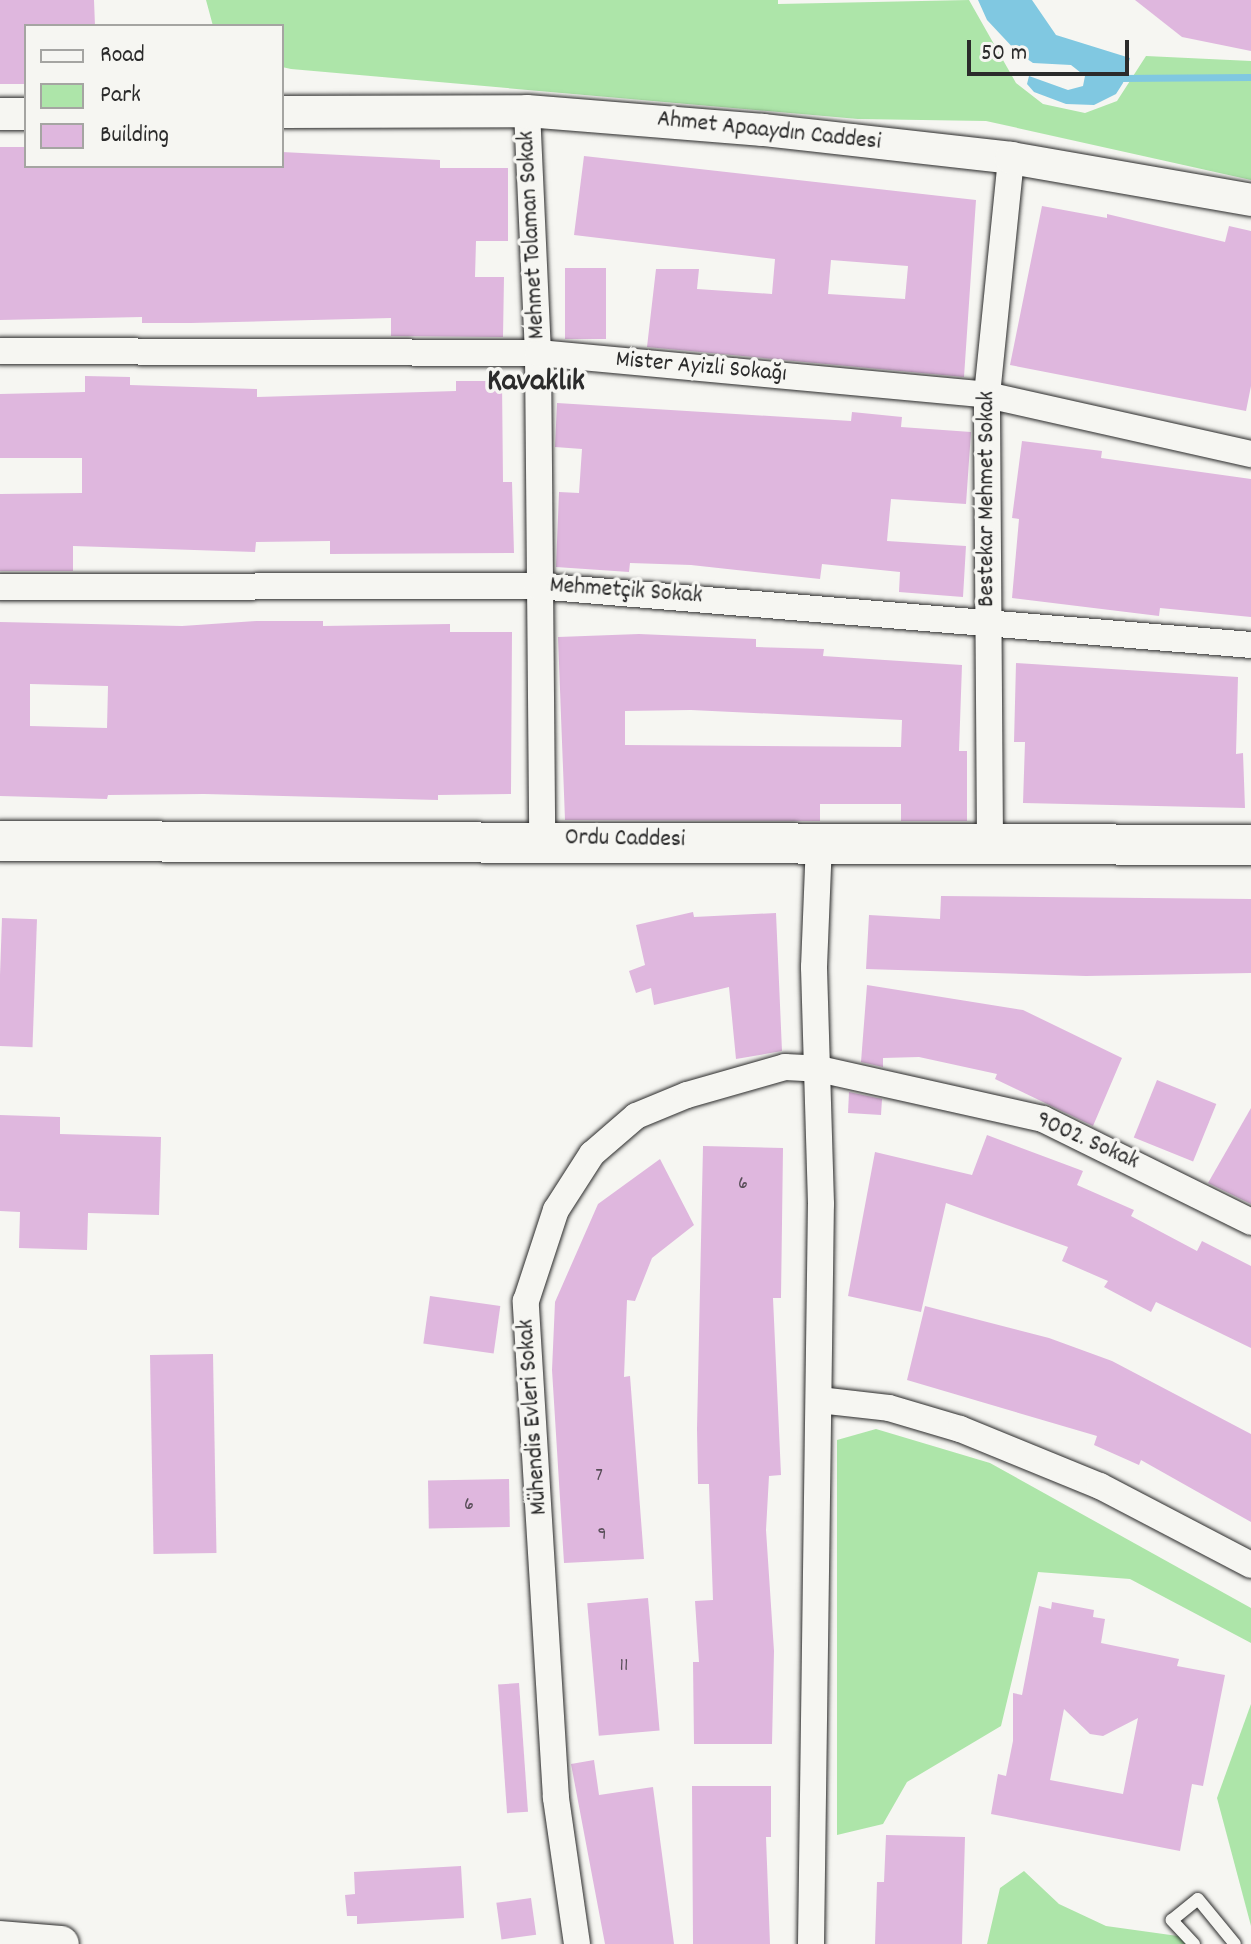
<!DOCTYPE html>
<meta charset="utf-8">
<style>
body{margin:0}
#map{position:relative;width:1251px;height:1944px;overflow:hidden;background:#f6f6f2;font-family:Dekko,sans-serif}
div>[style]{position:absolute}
.green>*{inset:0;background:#ade5a9}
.water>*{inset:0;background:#80c8e1}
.stream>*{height:7px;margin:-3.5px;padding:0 3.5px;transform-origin:3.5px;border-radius:3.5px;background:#80c8e1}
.building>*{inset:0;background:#dfb7de;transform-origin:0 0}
.roads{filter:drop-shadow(0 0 2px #2b2b2b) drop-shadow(0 0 2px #2b2b2b)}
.service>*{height:12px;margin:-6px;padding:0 6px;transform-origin:6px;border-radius:6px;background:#f6f6f2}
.minor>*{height:26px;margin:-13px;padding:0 13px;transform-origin:13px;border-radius:13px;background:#f6f6f2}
.tertiary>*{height:32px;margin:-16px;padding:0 16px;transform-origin:16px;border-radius:16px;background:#f6f6f2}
.secondary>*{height:36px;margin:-18px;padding:0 18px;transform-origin:18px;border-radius:18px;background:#f6f6f2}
.primary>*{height:40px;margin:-20px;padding:0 20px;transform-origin:20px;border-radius:20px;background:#f6f6f2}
span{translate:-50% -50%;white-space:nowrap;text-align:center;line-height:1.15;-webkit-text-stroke:7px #f6f6f2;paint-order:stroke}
.number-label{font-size:20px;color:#584e58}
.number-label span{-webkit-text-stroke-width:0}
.street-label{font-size:24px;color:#2b2b2b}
.district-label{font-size:32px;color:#2b2b2b;font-weight:700}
.legend{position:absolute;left:24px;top:24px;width:260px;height:144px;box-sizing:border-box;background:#f6f6f2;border:2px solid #a5a5a2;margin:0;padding:10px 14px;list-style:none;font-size:24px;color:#2b2b2b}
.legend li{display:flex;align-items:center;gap:16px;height:40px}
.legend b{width:40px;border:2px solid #a5a5a2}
.scale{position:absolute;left:967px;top:40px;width:162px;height:36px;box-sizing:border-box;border:4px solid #2b2b2b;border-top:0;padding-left:10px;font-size:24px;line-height:28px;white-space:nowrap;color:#2b2b2b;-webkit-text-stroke:6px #f6f6f2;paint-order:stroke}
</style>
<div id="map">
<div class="green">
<div style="clip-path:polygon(206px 0,778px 0,778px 4px,969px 0,1016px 83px,1043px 104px,1085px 113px,1117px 101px,1146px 56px,1251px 61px,1251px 180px,986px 121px,858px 119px,291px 69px,282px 67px,282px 26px,213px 26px)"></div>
<div style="clip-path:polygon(876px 1429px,990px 1463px,1251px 1608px,1251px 1643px,1130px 1579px,1038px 1572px,1001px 1726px,907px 1782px,883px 1824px,837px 1835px,837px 1440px)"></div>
<div style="clip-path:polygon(1251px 1704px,1251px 1926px,1217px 1798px)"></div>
<div style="clip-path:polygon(1024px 1871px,1059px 1904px,1106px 1926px,1185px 1937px,1191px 1944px,987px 1944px,1000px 1888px)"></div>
</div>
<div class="water">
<div style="clip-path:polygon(978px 0,1032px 0,1056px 35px,1130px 58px,1123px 83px,1116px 94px,1094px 105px,1066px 104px,1034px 92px,1027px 84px,1029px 76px,1068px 90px,1083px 86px,1085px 76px,1071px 65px,1033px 63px,1017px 52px,987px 20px)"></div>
</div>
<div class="stream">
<div style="left:1119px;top:78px;width:132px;rotate:-0.4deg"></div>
</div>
<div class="building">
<div style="clip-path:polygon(0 0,94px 0,95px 26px,26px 26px,26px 84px,0 84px)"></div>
<div style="clip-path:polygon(1135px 0,1251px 0,1251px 51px,1182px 37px)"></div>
<div style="clip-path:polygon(0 147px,26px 147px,26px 166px,282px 166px,282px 152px,440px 160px,440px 168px,508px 168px,508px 241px,476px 241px,475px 277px,504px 277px,503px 337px,391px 336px,391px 318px,191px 323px,142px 323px,142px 317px,0 320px)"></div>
<div style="clip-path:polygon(evenodd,584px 156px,976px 200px,964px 377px,647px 347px,656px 269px,699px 269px,697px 289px,772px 294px,775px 259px,574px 235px,584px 156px,831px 260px,908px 266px,905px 299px,828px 294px,831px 260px)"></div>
<div style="clip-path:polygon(1042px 206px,1107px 218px,1107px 214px,1225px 242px,1229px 226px,1251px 231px,1251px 386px,1246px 411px,1010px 365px)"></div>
<div style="left:565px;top:268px;width:41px;height:71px"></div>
<div style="clip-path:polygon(85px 376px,130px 377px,130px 385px,257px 389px,257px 397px,456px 391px,456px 381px,502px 381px,503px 482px,512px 482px,514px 553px,330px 554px,330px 541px,256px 542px,255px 552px,73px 546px,73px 571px,0 571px,0 494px,82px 493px,82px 458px,0 458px,0 394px,85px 392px)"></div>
<div style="clip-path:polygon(557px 403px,851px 421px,852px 412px,902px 417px,901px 427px,971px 432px,966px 504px,891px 499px,887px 541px,966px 546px,963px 597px,899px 592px,900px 572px,822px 564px,820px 579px,691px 565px,630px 563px,629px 572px,556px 567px,559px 492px,579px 493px,582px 449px,555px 447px)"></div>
<div style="clip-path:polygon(1022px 441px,1102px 451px,1101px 458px,1251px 479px,1251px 617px,1160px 608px,1159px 616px,1012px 598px,1019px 519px,1012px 518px)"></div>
<div style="clip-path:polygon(evenodd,256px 621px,323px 621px,323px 626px,450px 624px,450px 632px,512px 632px,511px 794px,438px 795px,438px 800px,204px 794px,108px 795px,107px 799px,0 796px,0 622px,182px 626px,256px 621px,30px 684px,108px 686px,107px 728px,30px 726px,30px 684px)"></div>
<div style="clip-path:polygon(evenodd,639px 634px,756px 639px,756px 647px,824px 649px,823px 656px,962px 665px,959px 751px,967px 751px,967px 821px,901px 821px,901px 804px,820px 804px,820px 821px,565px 820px,558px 637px,639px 634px,691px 710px,902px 720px,901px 747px,625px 745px,625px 711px,691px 710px)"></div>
<div style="clip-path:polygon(1016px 663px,1238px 677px,1236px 754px,1243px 753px,1245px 808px,1023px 803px,1025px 742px,1014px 742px)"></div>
<div style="clip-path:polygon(941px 896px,1251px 899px,1251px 973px,1086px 976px,866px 969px,869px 915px,940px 919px)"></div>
<div style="clip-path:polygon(693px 912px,694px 917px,776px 913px,782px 1051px,736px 1059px,729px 987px,654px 1005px,651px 988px,636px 993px,629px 971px,645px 965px,636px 925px)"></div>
<div style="left:2px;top:918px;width:35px;height:128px;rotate:2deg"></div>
<div style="clip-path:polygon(867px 985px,1023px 1010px,1122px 1058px,1093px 1126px,995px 1079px,997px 1074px,919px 1057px,883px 1058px,883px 1067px,861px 1062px)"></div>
<div style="left:1157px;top:1080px;width:64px;height:62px;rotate:22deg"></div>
<div style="clip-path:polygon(849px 1092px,882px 1099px,881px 1115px,848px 1113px)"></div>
<div style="clip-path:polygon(1251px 1108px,1251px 1204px,1208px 1183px)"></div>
<div style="clip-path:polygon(0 1115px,60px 1117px,60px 1134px,161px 1137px,159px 1215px,88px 1213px,87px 1250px,19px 1248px,20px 1212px,0 1211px)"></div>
<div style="clip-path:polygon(987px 1135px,1083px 1171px,1077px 1185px,1134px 1210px,1131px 1216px,1197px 1251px,1202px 1241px,1251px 1266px,1251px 1348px,1156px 1302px,1151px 1312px,1104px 1287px,1108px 1281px,1062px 1261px,1068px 1247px,946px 1203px,921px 1312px,848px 1296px,875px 1152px,972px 1175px)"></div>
<div style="clip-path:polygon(703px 1146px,783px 1148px,781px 1298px,773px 1298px,781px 1475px,769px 1476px,766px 1530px,774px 1651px,772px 1744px,694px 1744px,693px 1662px,699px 1662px,695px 1601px,713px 1600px,709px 1484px,698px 1484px,697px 1429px)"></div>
<div style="clip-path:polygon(660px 1159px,694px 1225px,652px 1258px,635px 1301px,627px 1300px,624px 1377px,630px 1376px,644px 1559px,564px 1563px,552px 1370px,555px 1302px,598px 1204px)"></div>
<div style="left:430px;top:1296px;width:71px;height:48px;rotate:8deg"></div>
<div style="clip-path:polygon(925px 1306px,1049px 1338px,1112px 1361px,1251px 1434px,1251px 1522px,1141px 1460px,1139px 1465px,1094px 1445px,1097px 1436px,907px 1380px)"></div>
<div style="left:213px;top:1354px;width:199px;height:63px;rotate:89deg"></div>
<div style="left:509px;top:1479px;width:48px;height:81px;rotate:89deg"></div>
<div style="left:648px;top:1598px;width:133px;height:61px;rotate:85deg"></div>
<div style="clip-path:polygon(evenodd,1052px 1602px,1094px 1610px,1093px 1617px,1105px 1619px,1101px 1643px,1179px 1659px,1177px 1666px,1225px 1675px,1203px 1786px,1192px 1784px,1180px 1851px,991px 1814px,998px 1774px,1006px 1776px,1013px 1741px,1013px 1693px,1022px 1695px,1039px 1606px,1051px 1609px,1052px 1602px,1064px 1709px,1090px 1734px,1103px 1736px,1138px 1718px,1123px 1794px,1050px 1780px,1064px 1709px)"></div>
<div style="left:519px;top:1683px;width:129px;height:21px;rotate:86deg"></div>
<div style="clip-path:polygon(594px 1760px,599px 1795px,653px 1787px,674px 1944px,605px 1944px,571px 1764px)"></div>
<div style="clip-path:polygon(692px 1786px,771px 1786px,771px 1837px,766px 1837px,770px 1944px,693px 1944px)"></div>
<div style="clip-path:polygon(886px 1835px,965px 1837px,962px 1944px,875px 1944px,877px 1882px,884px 1882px)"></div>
<div style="clip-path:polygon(461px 1866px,464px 1918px,357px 1924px,357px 1916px,347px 1916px,345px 1895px,355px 1894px,354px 1872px)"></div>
<div style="left:531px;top:1898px;width:37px;height:35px;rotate:82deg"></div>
</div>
<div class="roads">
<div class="service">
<div style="left:1194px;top:1944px;width:33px;rotate:-133deg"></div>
<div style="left:1172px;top:1920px;width:33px;rotate:-39deg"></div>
<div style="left:1198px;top:1899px;width:58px;rotate:50.6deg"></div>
</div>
<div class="minor">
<div style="left:527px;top:111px;width:242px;rotate:87.4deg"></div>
<div style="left:538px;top:353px;width:486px;rotate:89.5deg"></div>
<div style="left:0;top:351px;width:538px;rotate:0.21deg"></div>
<div style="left:538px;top:353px;width:451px;rotate:5.3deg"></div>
<div style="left:987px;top:395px;width:271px;rotate:12.6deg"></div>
<div style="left:0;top:587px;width:537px;rotate:-0.11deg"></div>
<div style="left:537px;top:586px;width:716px;rotate:4.72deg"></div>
<div style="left:990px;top:842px;width:447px;rotate:-90.4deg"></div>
<div style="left:987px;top:395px;width:238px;rotate:-84.2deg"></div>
<div style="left:819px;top:1400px;width:70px;rotate:6.5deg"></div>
<div style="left:889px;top:1408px;width:74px;rotate:16.5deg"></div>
<div style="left:960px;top:1429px;width:151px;rotate:22.2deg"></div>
<div style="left:1100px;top:1486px;width:170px;rotate:27.6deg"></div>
<div style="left:577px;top:1944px;width:148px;rotate:-98.2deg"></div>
<div style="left:556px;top:1798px;width:498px;rotate:-93.5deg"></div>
<div style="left:526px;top:1301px;width:96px;rotate:-71.8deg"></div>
<div style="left:556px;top:1210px;width:67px;rotate:-57.3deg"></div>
<div style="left:592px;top:1154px;width:58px;rotate:-40.8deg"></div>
<div style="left:636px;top:1116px;width:55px;rotate:-22.4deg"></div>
<div style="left:687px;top:1095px;width:102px;rotate:-15.9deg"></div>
<div style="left:785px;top:1067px;width:34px;rotate:3deg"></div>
<div style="left:819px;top:1069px;width:230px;rotate:12.6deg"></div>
<div style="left:1043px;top:1119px;width:232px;rotate:26.3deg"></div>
<div style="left:811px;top:1944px;width:740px;rotate:-89.23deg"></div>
<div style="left:821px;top:1204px;width:237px;rotate:-91.7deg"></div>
<div style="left:814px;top:967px;width:124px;rotate:-87.7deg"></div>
</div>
<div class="tertiary">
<div style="left:282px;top:112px;width:245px;rotate:-0.2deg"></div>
<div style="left:527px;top:111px;width:237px;rotate:4.6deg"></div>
<div style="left:763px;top:130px;width:250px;rotate:6.4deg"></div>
<div style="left:1011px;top:158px;width:244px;rotate:9.9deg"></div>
<div style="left:0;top:114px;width:26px"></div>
</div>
<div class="secondary">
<div style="left:0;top:1939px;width:61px;rotate:4.7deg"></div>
</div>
<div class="primary">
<div style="left:0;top:841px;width:1251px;rotate:0.18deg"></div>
</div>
</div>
<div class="number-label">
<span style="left:743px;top:1184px">6</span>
<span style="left:599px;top:1476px">7</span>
<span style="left:469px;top:1505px">6</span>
<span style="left:602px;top:1535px">9</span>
<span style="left:624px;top:1666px">11</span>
</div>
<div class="street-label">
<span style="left:769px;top:132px;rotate:6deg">Ahmet Apaaydın Caddesi</span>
<span style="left:533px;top:235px;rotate:-93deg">Mehmet Tolaman Sokak</span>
<span style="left:701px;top:368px;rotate:5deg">Mister Ayizli Sokağı</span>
<span style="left:988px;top:499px;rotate:-90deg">Bestekar Mehmet Sokak</span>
<span style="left:626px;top:592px;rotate:4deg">Mehmetçik Sokak</span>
<span style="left:625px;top:840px;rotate:1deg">Ordu Caddesi</span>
<span style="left:1087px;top:1142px;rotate:24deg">9002. Sokak</span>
<span style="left:534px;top:1417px;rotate:-94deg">Mühendis Evleri Sokak</span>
</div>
<div class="district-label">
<span style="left:536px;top:383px">Kavaklık</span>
</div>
<ul class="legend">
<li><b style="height:10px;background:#f6f6f2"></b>Road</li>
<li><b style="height:22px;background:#ade5a9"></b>Park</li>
<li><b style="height:22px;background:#dfb7de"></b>Building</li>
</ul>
<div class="scale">50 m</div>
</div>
